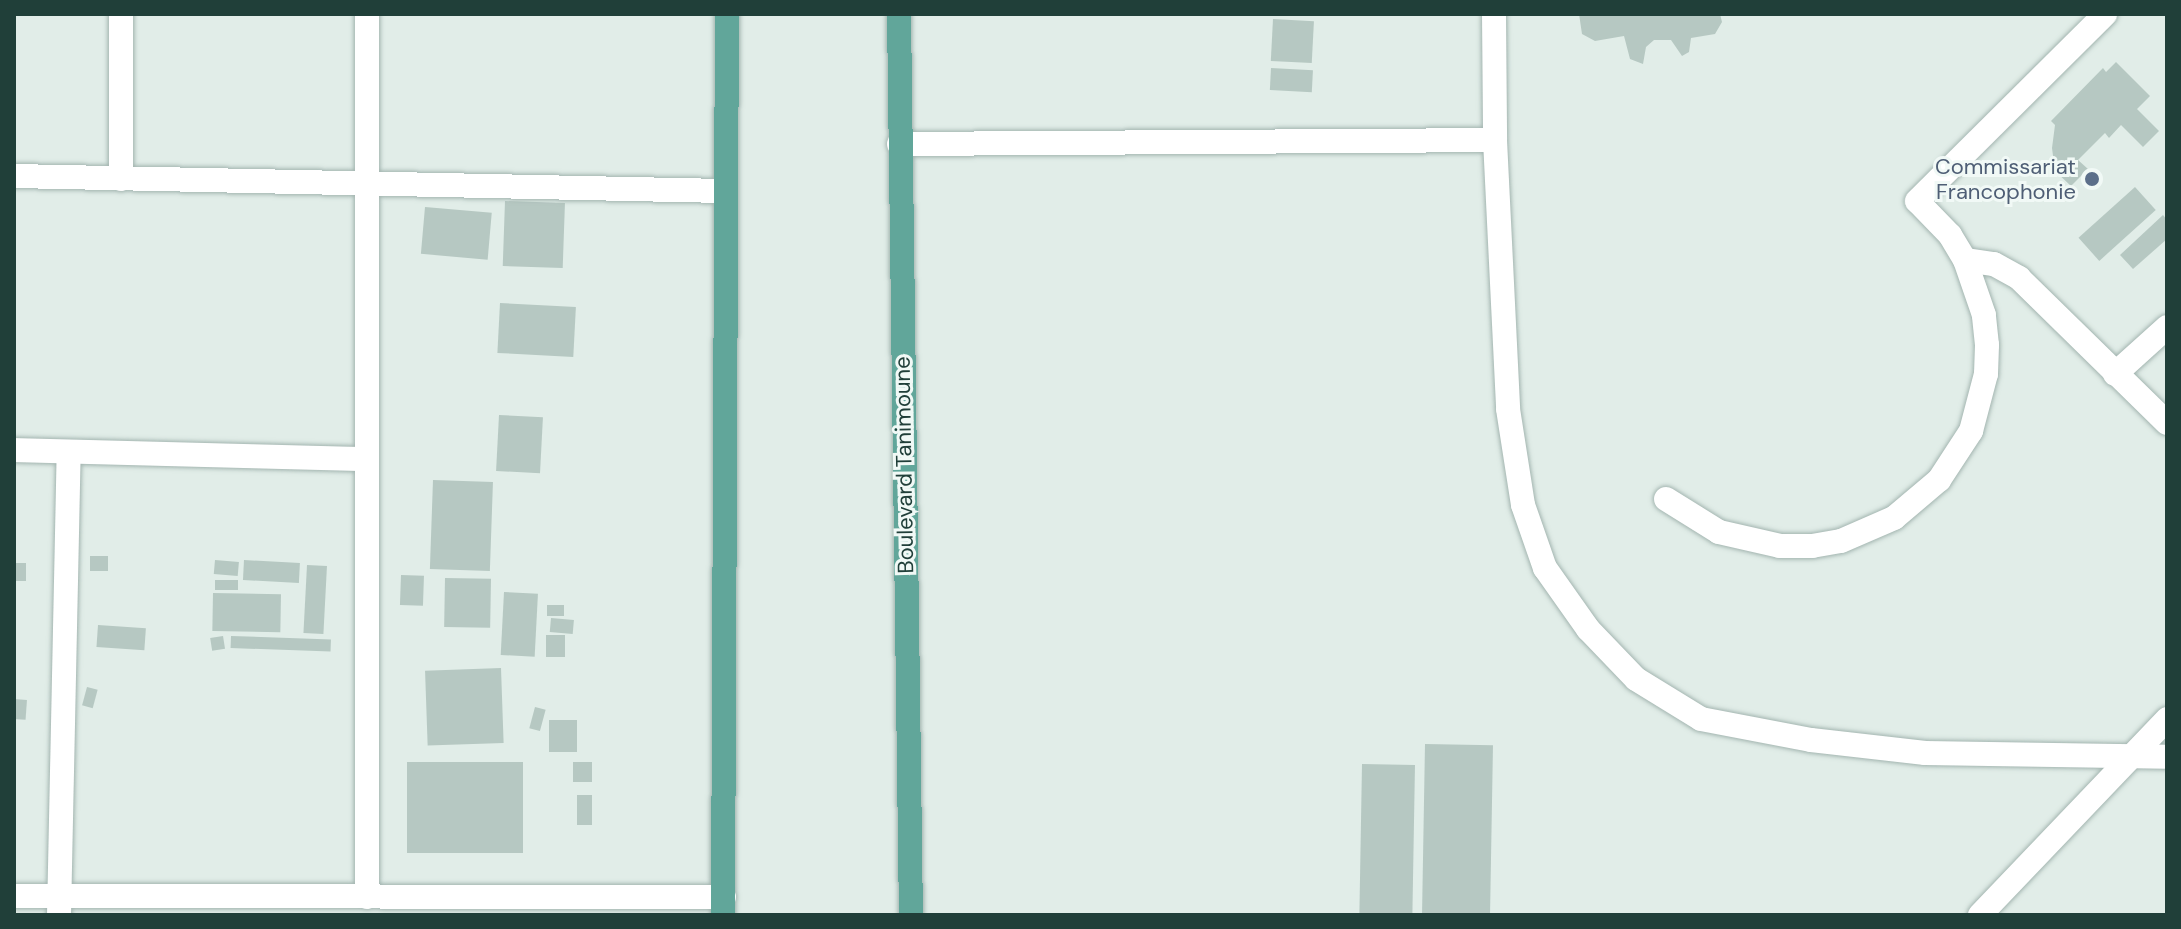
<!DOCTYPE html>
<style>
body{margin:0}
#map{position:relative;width:2181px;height:929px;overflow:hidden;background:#e1ede8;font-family:"DM Sans",sans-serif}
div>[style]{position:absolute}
.building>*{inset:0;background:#b6c8c2;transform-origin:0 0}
.roads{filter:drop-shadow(0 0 2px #a3b5b0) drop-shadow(0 0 2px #a3b5b0)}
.minor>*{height:24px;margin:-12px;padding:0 12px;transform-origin:12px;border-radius:12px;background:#fff}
.major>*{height:24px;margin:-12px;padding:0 12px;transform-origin:12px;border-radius:12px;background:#61a69a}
.dots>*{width:22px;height:22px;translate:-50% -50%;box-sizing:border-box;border:4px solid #f1f9f6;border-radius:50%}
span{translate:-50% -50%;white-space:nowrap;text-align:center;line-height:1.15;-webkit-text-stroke:6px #f1f9f6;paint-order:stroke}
.service-label{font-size:22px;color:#4e5e75}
.right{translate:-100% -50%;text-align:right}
.street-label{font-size:22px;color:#203f39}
.frame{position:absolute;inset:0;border:16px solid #203f39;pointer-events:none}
</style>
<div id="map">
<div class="building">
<div style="clip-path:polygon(1579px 14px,1720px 14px,1722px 22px,1715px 34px,1691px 38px,1689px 52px,1682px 56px,1671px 40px,1654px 40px,1646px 47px,1643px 64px,1630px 59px,1624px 36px,1595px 41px,1582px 34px)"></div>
<div style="left:1273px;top:19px;width:41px;height:42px;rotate:3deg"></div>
<div style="clip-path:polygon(2116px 62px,2150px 96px,2137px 109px,2159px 131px,2143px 147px,2121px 125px,2109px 138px,2105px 133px,2078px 160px,2088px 169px,2071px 186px,2055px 171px,2052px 148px,2055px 125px,2051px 121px,2103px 68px,2106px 72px)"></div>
<div style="left:1271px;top:68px;width:42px;height:22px;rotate:3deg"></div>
<div style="left:2135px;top:187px;width:31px;height:76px;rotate:48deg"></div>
<div style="left:505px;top:201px;width:60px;height:65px;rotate:2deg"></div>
<div style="left:425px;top:207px;width:67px;height:47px;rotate:5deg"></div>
<div style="clip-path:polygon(2163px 215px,2167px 220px,2167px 239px,2133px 269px,2120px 255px)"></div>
<div style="left:500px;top:303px;width:76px;height:50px;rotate:3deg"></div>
<div style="left:499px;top:415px;width:44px;height:56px;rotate:3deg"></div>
<div style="left:433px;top:480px;width:60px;height:89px;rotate:2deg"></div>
<div style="left:90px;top:556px;width:18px;height:15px"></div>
<div style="left:215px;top:560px;width:24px;height:14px;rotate:5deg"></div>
<div style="left:244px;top:560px;width:56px;height:20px;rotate:3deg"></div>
<div style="left:15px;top:563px;width:11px;height:18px"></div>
<div style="left:307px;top:565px;width:20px;height:68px;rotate:3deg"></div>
<div style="left:401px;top:575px;width:23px;height:30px;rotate:2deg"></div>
<div style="left:445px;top:578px;width:46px;height:49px;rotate:1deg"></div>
<div style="left:215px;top:580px;width:23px;height:10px"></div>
<div style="left:504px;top:592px;width:34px;height:63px;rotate:3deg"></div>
<div style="left:213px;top:593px;width:68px;height:38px;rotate:1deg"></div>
<div style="left:547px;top:605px;width:17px;height:11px"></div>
<div style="left:551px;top:618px;width:23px;height:14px;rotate:5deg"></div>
<div style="left:98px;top:625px;width:48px;height:22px;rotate:4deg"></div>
<div style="left:546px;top:635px;width:19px;height:22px"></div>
<div style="left:223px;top:636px;width:13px;height:13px;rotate:81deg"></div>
<div style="left:231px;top:636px;width:100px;height:12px;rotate:2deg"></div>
<div style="left:501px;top:668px;width:75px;height:76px;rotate:88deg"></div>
<div style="left:87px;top:687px;width:11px;height:19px;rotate:15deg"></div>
<div style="left:14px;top:699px;width:13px;height:20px;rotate:4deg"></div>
<div style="left:535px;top:707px;width:11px;height:22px;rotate:15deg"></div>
<div style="left:549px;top:720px;width:28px;height:32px"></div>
<div style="left:1425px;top:744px;width:68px;height:171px;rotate:1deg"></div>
<div style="left:407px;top:762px;width:116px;height:91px"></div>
<div style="left:573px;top:762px;width:19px;height:20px"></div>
<div style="left:1362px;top:764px;width:53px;height:151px;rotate:1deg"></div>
<div style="left:577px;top:795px;width:15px;height:30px"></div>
</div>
<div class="roads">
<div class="minor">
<div style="left:121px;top:14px;width:165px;rotate:90deg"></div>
<div style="left:367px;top:14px;width:883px;rotate:90deg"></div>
<div style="left:1494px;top:14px;width:126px;rotate:89.5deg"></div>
<div style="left:1495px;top:140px;width:269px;rotate:87.2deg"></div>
<div style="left:1508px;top:409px;width:97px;rotate:81.1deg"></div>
<div style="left:1523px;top:505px;width:67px;rotate:70.8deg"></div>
<div style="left:1545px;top:568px;width:75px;rotate:54.8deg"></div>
<div style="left:1588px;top:629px;width:69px;rotate:46.2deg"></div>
<div style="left:1636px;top:679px;width:76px;rotate:31.6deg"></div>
<div style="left:1701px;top:719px;width:112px;rotate:10.8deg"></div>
<div style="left:1811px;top:740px;width:115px;rotate:6.5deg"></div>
<div style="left:1925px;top:753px;width:242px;rotate:0.9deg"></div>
<div style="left:899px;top:144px;width:596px;rotate:-0.38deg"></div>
<div style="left:14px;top:176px;width:712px;rotate:1.21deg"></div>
<div style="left:1965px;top:260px;width:29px;rotate:8deg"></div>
<div style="left:1994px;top:264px;width:29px;rotate:29deg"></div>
<div style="left:2019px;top:278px;width:207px;rotate:44.4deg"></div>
<div style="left:2115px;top:374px;width:70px;rotate:-42.1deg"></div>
<div style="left:14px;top:450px;width:353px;rotate:1.5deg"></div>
<div style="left:1666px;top:499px;width:62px;rotate:31.9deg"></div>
<div style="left:1719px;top:532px;width:63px;rotate:12.9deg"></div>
<div style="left:1780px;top:546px;width:32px"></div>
<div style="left:1812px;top:546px;width:29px;rotate:-10deg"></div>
<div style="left:1841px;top:541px;width:58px;rotate:-23.5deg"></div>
<div style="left:1894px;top:518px;width:59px;rotate:-40.2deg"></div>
<div style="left:1939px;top:480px;width:59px;rotate:-56.9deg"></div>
<div style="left:1971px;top:431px;width:59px;rotate:-75.3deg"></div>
<div style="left:1986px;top:374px;width:29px;rotate:-88deg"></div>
<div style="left:1987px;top:345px;width:30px;rotate:-96deg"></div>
<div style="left:1984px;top:315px;width:58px;rotate:-109.1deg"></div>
<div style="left:1965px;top:260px;width:29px;rotate:-121deg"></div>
<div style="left:1950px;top:235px;width:47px;rotate:-134.1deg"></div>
<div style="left:1917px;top:201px;width:265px;rotate:-44.8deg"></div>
<div style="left:14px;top:896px;width:710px;rotate:0.08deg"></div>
<div style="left:59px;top:915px;width:463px;rotate:-88.8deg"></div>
<div style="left:1980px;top:915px;width:271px;rotate:-46.3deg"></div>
</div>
<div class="major">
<div style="left:899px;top:14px;width:901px;rotate:89.24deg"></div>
<div style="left:723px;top:915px;width:901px;rotate:-89.75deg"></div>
</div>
</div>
<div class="dots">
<div style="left:2092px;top:179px;background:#5c6f8a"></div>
</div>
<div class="service-label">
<span class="right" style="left:2076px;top:179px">Commissariat<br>Francophonie</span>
</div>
<div class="street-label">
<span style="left:904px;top:465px;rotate:-91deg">Boulevard Tanimoune</span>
</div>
<div class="frame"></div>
</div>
